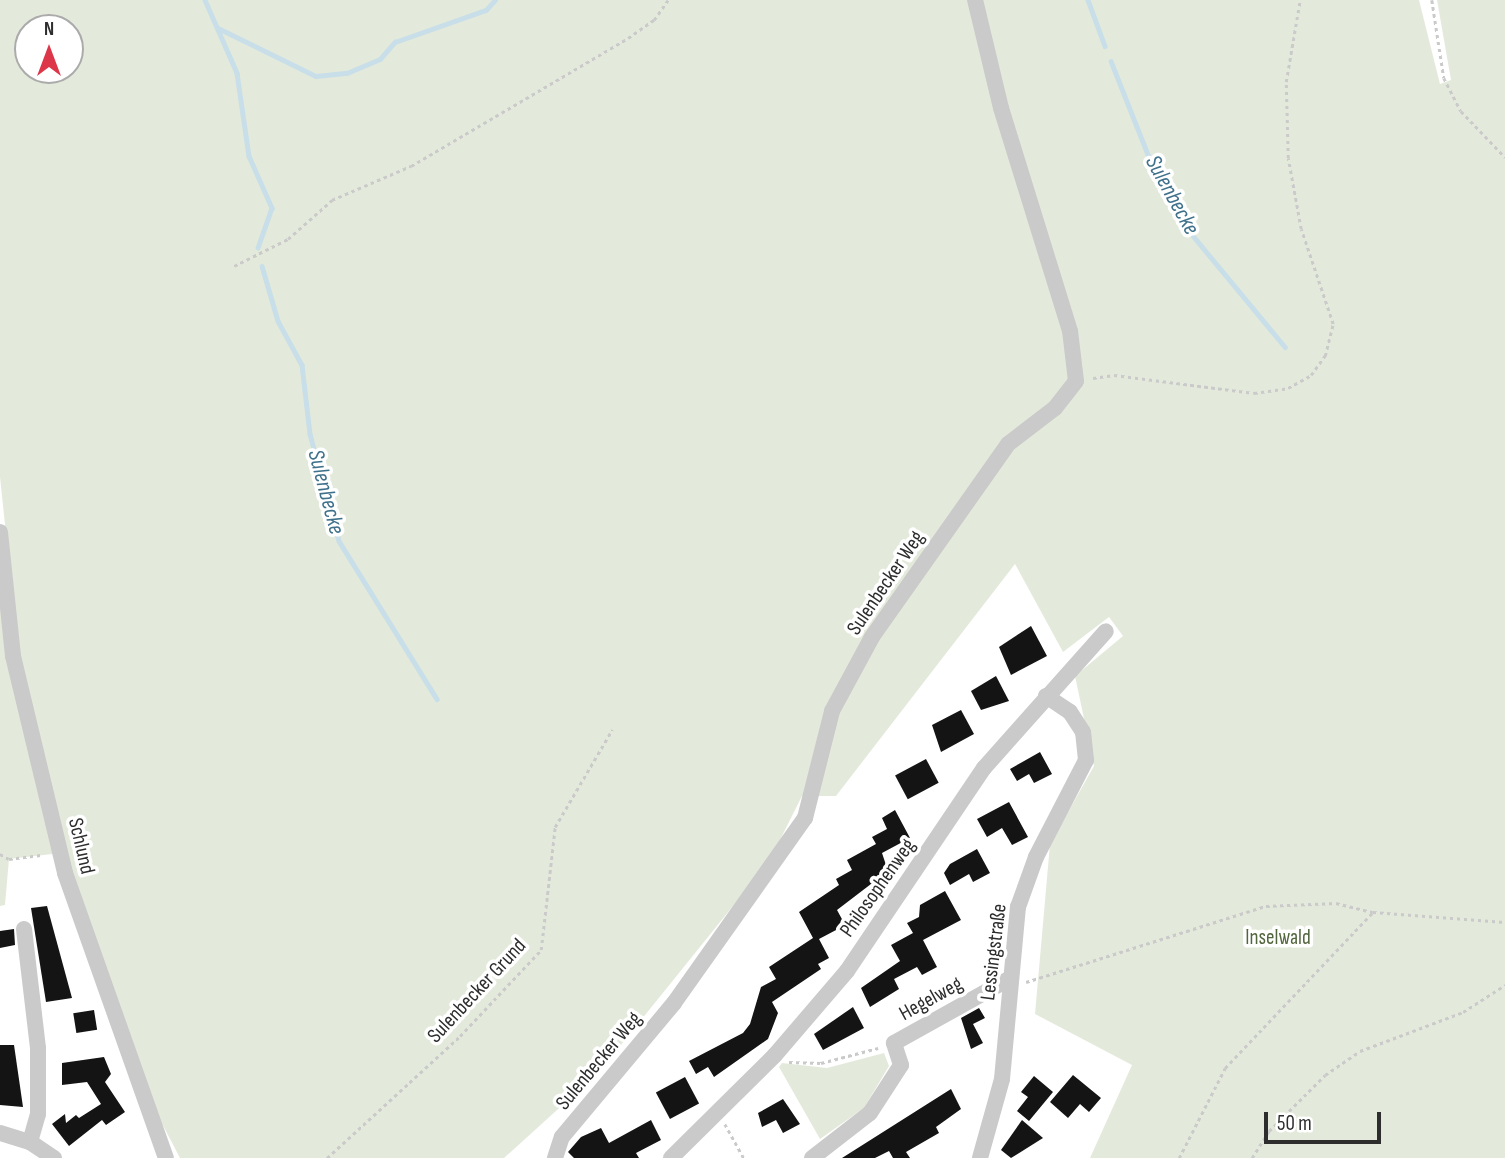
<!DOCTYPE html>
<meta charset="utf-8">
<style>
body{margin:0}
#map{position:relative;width:1505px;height:1158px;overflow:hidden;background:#fff;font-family:"Sofia Sans Condensed",sans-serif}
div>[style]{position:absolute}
.green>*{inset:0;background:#e4eadb}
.stream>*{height:4.5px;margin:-2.25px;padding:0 2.25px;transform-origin:2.25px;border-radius:2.25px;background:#c8dee9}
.building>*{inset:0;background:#141414;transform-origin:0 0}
.path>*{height:2.5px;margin-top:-1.25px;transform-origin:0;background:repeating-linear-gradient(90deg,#cacaca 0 3.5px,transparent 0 7px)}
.minor>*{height:16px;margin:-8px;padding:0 8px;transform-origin:8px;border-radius:8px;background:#cacaca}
span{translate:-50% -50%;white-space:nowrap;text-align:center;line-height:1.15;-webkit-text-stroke:7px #fff;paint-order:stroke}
.street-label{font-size:21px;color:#2d2d2d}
.park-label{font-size:21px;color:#52663d}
.water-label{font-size:23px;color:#3f718b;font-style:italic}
.north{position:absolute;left:14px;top:14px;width:70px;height:70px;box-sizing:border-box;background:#fff;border:2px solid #ababab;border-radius:50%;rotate:0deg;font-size:19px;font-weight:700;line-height:28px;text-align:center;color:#2d2d2d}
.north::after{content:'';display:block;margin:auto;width:24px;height:32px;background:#dd3649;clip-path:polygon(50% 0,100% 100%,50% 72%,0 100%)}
.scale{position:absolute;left:1264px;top:1112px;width:117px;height:32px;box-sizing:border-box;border:4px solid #2d2d2d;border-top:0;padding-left:9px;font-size:21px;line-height:24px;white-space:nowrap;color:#2d2d2d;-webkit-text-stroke:5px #fff;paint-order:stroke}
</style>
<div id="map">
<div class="green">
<div style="clip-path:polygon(evenodd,0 0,1419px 0,1440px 84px,1451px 80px,1437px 0,1505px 0,1505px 1158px,1090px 1158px,1132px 1065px,1035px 1014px,1050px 844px,1094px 766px,1075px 676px,1123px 636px,1109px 617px,1063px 652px,1015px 564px,836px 796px,802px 796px,770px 860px,600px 1071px,504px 1158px,180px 1158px,157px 1114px,61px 853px,9px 859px,5px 905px,0 906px,0 604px,19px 658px,0 477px,0 0,28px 28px,70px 28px,70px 70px,28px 70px,28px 28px)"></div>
<div style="clip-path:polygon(884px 1053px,889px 1066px,864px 1108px,820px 1139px,779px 1067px,782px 1063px,827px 1068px)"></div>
</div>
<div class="stream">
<div style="left:205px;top:0;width:80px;rotate:66.3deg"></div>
<div style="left:237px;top:73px;width:84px;rotate:81.8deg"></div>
<div style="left:249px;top:156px;width:57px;rotate:66.1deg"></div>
<div style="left:272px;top:208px;width:42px;rotate:109.3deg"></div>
<div style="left:1088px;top:0;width:49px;rotate:69.7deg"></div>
<div style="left:218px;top:28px;width:109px;rotate:26.1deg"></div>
<div style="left:316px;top:76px;width:31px;rotate:-6deg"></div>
<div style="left:347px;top:73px;width:36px;rotate:-23deg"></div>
<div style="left:380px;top:59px;width:23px;rotate:-49deg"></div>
<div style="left:395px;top:42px;width:96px;rotate:-19.4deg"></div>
<div style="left:486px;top:10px;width:13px;rotate:-48deg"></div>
<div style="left:1111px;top:61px;width:103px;rotate:68.4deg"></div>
<div style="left:1149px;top:157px;width:78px;rotate:62.4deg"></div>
<div style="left:1185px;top:226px;width:157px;rotate:50.4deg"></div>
<div style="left:262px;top:266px;width:57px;rotate:73.8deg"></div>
<div style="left:278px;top:321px;width:50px;rotate:61.4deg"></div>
<div style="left:302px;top:365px;width:69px;rotate:83.4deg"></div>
<div style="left:310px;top:434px;width:111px;rotate:74.8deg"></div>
<div style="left:339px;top:541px;width:186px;rotate:58.2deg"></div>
</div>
<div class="building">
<div style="clip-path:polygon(1031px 626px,1047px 656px,1011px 675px,999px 647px)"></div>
<div style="clip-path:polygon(996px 676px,1009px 701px,981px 710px,971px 691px)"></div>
<div style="clip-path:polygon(961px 710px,974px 734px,941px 752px,932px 725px)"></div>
<div style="clip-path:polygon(1040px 752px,1052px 774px,1034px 783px,1029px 774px,1017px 781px,1010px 769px)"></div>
<div style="left:926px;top:759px;width:27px;height:35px;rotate:62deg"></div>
<div style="clip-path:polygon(1009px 802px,1028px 837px,1012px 845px,1002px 828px,987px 837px,977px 819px)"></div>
<div style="clip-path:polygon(895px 810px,910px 838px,882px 853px,888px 871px,837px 910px,843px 921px,838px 929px,819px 939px,829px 958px,818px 964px,821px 969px,772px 1002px,778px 1013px,768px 1039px,714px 1077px,708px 1067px,696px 1074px,689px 1061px,743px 1033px,750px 1024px,761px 987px,776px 979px,769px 967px,813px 938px,799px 912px,839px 885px,836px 879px,852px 870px,847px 860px,876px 844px,872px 837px,887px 829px,882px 818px)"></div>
<div style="clip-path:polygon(977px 849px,990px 873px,973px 882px,969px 874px,950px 885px,944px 873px,950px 864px)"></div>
<div style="clip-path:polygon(945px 891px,961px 920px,923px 940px,937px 967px,922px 975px,917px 967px,894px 979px,899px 989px,870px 1007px,861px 988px,900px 961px,891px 945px,913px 933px,907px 923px,919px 917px,920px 905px)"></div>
<div style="clip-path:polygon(47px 906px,72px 998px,46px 1002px,31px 908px)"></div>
<div style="clip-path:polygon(14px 929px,15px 945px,0 948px,0 931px)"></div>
<div style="clip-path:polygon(853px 1007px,864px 1028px,823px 1050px,814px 1034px)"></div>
<div style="clip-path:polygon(979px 1008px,985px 1018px,973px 1024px,983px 1043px,971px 1049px,961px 1018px)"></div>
<div style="left:94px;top:1010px;width:20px;height:21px;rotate:81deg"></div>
<div style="clip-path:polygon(0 1045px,14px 1045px,23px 1107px,0 1105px)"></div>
<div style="clip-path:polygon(104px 1057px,111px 1074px,105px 1082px,125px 1112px,106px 1125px,102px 1120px,69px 1146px,52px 1124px,65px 1114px,66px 1123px,76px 1115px,79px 1118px,101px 1104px,87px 1082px,62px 1085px,62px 1063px)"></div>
<div style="clip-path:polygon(1073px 1075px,1101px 1098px,1089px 1112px,1080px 1104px,1068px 1118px,1050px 1102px)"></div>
<div style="clip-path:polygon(1034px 1076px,1053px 1092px,1029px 1121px,1017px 1111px,1028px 1097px,1021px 1092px)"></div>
<div style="left:685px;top:1077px;width:30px;height:33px;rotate:62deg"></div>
<div style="clip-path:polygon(951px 1089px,961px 1109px,936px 1127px,939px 1133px,906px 1152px,910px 1158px,893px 1158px,889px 1151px,875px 1158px,842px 1158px)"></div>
<div style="clip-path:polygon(783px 1099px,800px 1124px,783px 1133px,776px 1120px,762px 1127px,758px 1113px)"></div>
<div style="clip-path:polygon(651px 1120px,661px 1140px,636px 1153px,639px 1158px,574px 1158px,568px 1152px,581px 1137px,601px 1128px,609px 1143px)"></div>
<div style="clip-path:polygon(1022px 1120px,1043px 1138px,1011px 1158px,1001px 1150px)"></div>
</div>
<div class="path">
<div style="left:1432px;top:0;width:79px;rotate:81.3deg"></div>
<div style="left:1444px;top:78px;width:37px;rotate:63deg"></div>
<div style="left:1461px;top:111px;width:64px;rotate:46.3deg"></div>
<div style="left:234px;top:266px;width:60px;rotate:-26.6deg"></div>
<div style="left:288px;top:239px;width:59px;rotate:-41.6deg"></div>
<div style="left:332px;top:200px;width:86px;rotate:-23.3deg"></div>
<div style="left:411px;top:166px;width:252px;rotate:-30.5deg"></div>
<div style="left:628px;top:38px;width:32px;rotate:-35deg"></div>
<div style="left:654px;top:20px;width:24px;rotate:-55deg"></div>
<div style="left:1093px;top:378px;width:21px;rotate:-8deg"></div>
<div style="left:1114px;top:375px;width:141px;rotate:7.3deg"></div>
<div style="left:1254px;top:393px;width:34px;rotate:-8deg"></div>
<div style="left:1288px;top:388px;width:26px;rotate:-29deg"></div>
<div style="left:1311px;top:375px;width:24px;rotate:-54deg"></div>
<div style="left:1325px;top:356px;width:33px;rotate:-76deg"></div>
<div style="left:1333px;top:324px;width:100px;rotate:-108.6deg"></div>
<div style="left:1301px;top:229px;width:72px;rotate:-100.4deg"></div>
<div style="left:1288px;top:158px;width:76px;rotate:-91.5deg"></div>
<div style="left:1286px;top:82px;width:83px;rotate:-80.3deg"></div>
<div style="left:0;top:854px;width:10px;rotate:29deg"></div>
<div style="left:9px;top:859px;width:34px;rotate:-7deg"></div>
<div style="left:1026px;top:982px;width:252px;rotate:-17.6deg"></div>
<div style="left:1266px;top:906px;width:70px;rotate:-2.5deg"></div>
<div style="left:1336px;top:903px;width:38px;rotate:14deg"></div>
<div style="left:1373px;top:912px;width:132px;rotate:4.3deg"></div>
<div style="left:789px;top:1062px;width:32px;rotate:2deg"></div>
<div style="left:821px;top:1063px;width:59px;rotate:-14.7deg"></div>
<div style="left:725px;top:1124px;width:39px;rotate:61deg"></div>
<div style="left:327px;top:1158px;width:180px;rotate:-42.5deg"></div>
<div style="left:460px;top:1036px;width:118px;rotate:-46.7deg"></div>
<div style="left:541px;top:950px;width:124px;rotate:-83.5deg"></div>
<div style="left:555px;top:827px;width:113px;rotate:-59.6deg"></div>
<div style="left:1179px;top:1158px;width:101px;rotate:-62.9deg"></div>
<div style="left:1225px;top:1068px;width:215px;rotate:-46.5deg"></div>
<div style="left:1252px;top:1158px;width:32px;rotate:-58deg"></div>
<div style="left:1269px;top:1131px;width:79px;rotate:-45deg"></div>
<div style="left:1325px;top:1075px;width:42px;rotate:-34.4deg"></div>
<div style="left:1360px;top:1051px;width:110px;rotate:-20.7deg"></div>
<div style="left:1463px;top:1012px;width:50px;rotate:-32.7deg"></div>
</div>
<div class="minor">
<div style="left:0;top:532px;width:125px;rotate:84deg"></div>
<div style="left:13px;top:656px;width:223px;rotate:76.5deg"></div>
<div style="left:65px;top:873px;width:302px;rotate:70.5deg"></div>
<div style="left:24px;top:929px;width:120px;rotate:83.3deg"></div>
<div style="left:38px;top:1048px;width:66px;rotate:90deg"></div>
<div style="left:38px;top:1114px;width:29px;rotate:106deg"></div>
<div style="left:0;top:1133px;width:31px;rotate:17deg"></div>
<div style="left:30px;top:1142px;width:29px;rotate:34deg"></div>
<div style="left:555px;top:1158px;width:22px;rotate:-72deg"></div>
<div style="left:562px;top:1137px;width:175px;rotate:-50.1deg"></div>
<div style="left:674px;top:1003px;width:227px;rotate:-54.7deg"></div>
<div style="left:805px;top:818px;width:110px;rotate:-75.8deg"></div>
<div style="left:832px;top:711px;width:84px;rotate:-61.6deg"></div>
<div style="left:872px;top:637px;width:236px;rotate:-54.8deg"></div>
<div style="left:1008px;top:444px;width:59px;rotate:-37.5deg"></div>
<div style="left:1055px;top:408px;width:34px;rotate:-52deg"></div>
<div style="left:1076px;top:381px;width:50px;rotate:-96.8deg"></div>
<div style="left:1070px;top:331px;width:233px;rotate:-107.2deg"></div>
<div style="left:1001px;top:108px;width:111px;rotate:-103.5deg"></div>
<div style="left:671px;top:1158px;width:146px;rotate:-44.7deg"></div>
<div style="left:775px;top:1055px;width:111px;rotate:-49.4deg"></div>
<div style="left:847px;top:971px;width:245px;rotate:-56deg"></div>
<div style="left:984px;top:768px;width:183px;rotate:-48.3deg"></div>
<div style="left:812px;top:1158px;width:73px;rotate:-37.8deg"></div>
<div style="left:870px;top:1113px;width:57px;rotate:-57.1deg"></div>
<div style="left:901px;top:1065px;width:23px;rotate:-108deg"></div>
<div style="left:894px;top:1043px;width:134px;rotate:-29.1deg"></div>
<div style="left:980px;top:1158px;width:82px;rotate:-74.4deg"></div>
<div style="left:1002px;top:1079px;width:173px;rotate:-84.7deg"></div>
<div style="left:1018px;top:907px;width:53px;rotate:-70.2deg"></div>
<div style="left:1036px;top:857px;width:109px;rotate:-62.7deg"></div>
<div style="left:1086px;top:760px;width:28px;rotate:-96deg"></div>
<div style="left:1083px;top:732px;width:24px;rotate:-123deg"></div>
<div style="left:1070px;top:712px;width:29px;rotate:-146deg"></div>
</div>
<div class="street-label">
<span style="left:886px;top:583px;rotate:-56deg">Sulenbecker Weg</span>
<span style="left:81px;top:846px;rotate:77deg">Schlund</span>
<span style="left:878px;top:888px;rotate:-55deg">Philosophenweg</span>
<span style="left:994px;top:952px;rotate:-83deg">Lessingstraße</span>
<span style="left:477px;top:991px;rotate:-47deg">Sulenbecker Grund</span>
<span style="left:931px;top:999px;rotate:-29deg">Hegelweg</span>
<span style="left:599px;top:1061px;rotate:-50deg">Sulenbecker Weg</span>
</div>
<div class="park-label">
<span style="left:1278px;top:938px">Inselwald</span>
</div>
<div class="water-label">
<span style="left:1172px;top:195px;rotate:61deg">Sulenbecke</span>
<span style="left:326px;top:492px;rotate:75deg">Sulenbecke</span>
</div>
<div class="north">N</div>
<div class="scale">50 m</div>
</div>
